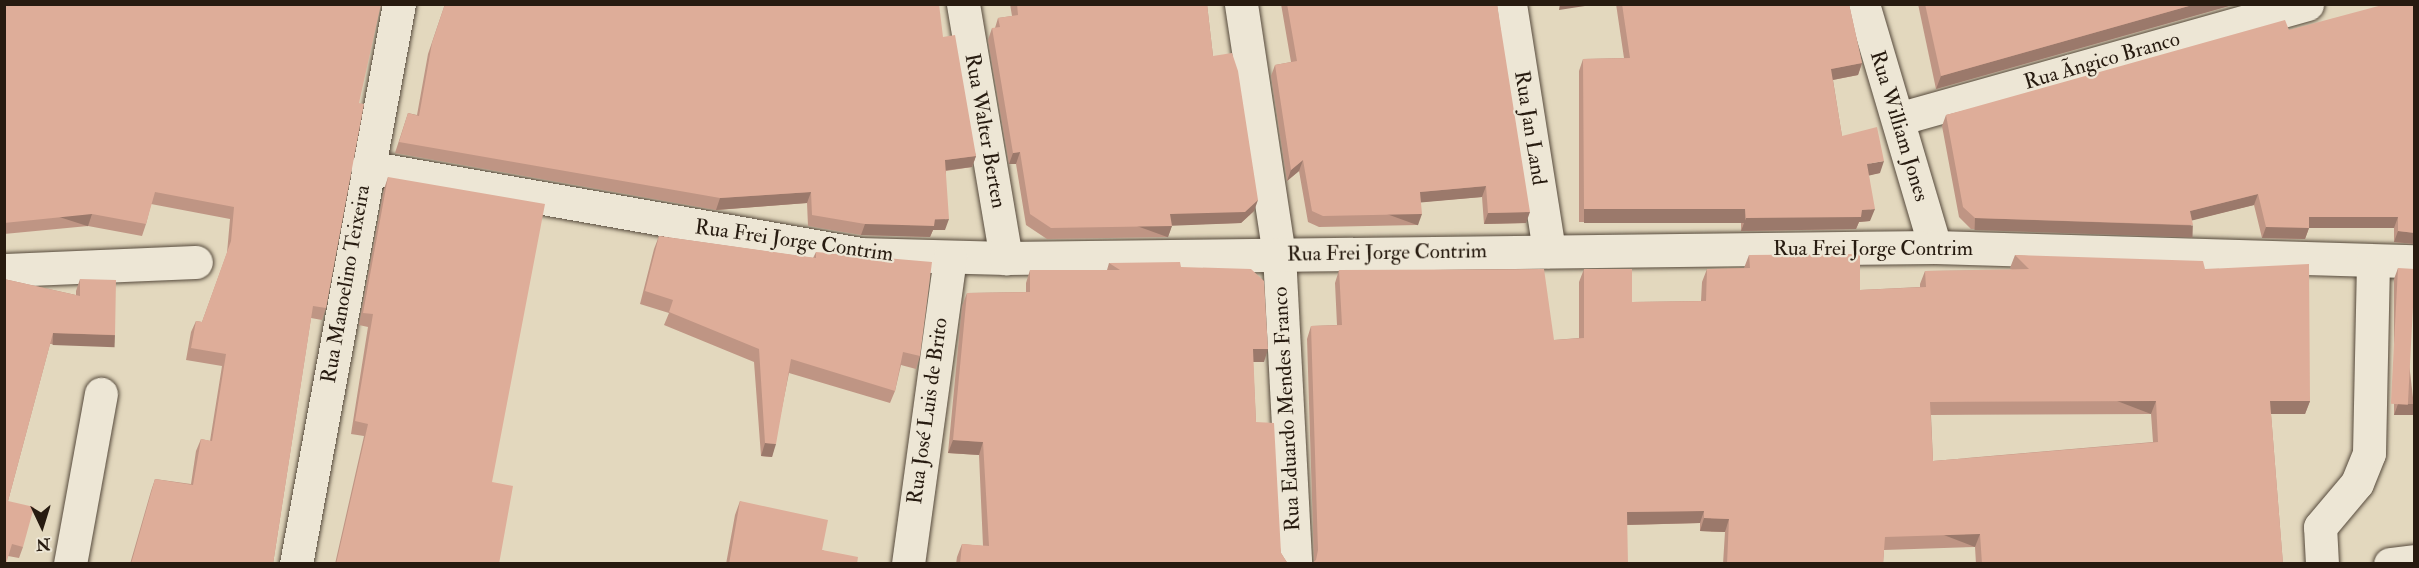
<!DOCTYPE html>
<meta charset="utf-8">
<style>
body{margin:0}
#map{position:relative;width:2419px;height:568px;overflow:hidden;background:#e3d8be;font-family:"IM FELL Double Pica",serif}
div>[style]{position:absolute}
.roads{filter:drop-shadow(0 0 2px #564a3c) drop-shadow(0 0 2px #564a3c)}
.minor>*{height:33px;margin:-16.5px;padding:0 16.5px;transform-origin:16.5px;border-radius:16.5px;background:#ede6d5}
.wall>*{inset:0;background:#bf9584}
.shaded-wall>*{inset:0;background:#9b796b;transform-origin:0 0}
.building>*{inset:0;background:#dead99;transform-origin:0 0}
span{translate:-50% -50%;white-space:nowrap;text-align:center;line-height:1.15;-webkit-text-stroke:4.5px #ede6d5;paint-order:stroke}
.street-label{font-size:21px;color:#271b10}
.frame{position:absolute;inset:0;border:6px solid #271b10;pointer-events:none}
.north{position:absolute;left:12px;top:496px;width:60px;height:60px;-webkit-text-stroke:4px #ede6d5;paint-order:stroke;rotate:176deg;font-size:16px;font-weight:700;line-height:24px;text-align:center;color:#271b10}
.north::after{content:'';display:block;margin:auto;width:21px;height:27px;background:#271b10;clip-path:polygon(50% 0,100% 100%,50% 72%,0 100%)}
</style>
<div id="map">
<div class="roads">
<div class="minor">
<div style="left:963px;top:4px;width:258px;rotate:80.4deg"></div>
<div style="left:1241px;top:4px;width:253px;rotate:81.4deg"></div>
<div style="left:1279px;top:254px;width:310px;rotate:87deg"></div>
<div style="left:1510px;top:4px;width:250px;rotate:81deg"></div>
<div style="left:1863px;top:4px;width:253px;rotate:73.5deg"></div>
<div style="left:1898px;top:119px;width:425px;rotate:-15.7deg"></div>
<div style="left:367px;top:167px;width:500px;rotate:10deg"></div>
<div style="left:859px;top:254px;width:147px;rotate:1.6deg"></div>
<div style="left:1006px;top:258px;width:929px;rotate:-0.68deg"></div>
<div style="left:1935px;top:247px;width:479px;rotate:1.7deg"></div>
<div style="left:4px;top:270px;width:192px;rotate:-2.4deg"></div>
<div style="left:70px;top:564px;width:173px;rotate:-79.7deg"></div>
<div style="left:296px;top:564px;width:569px;rotate:-79.58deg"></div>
<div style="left:908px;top:564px;width:309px;rotate:-82.2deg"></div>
<div style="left:2322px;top:564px;width:37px;rotate:-93deg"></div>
<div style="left:2320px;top:527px;width:57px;rotate:-49.9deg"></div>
<div style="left:2357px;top:483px;width:32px;rotate:-68deg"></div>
<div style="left:2369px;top:453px;width:192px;rotate:-88.8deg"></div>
<div style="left:2390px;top:564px;width:24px;rotate:-7deg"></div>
</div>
</div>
<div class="wall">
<div style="clip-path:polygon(4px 4px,359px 103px,326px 308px,322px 320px,311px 318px,273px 564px,130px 564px,151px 491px,155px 479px,191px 484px,196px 451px,201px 439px,210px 441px,222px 366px,186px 360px,191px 332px,196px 321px,202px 322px,227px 253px,230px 219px,151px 204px,146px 224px,142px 236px,88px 226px,4px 234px)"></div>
<div style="clip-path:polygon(445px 4px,943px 37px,976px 156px,972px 167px,946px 171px,945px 230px,933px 230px,930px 237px,861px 235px,808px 226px,807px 203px,716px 210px,395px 153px,408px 113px,417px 115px,428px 54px)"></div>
<div style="clip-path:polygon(1010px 4px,1207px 4px,1213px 56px,1254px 211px,1241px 223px,1172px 225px,1168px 237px,1047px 239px,1026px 225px,1016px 164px,1009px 164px,988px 40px,992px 28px,995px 28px,998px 18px,1012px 16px)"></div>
<div style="clip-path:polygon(1281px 4px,1497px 4px,1526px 223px,1484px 224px,1482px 197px,1421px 202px,1418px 225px,1319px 227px,1308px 222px,1299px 171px,1287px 181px,1271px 76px,1275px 65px,1291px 62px)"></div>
<div style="clip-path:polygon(1616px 4px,1849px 4px,1862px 63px,1858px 75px,1833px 80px,1842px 136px,1880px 173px,1869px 175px,1870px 221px,1859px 222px,1856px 229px,1741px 231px,1741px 221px,1579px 222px,1579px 71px,1583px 59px,1624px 58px)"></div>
<div style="clip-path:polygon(1918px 4px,2236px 4px,1936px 89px)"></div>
<div style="clip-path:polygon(2415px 4px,2415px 244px,2394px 242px,2394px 228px,2309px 228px,2305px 239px,2262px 238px,2254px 205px,2192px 220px,2189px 236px,1971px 229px,1959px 217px,1942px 126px,1946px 115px,2289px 30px)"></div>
<div style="clip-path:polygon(388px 177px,492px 482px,499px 564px,335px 564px,364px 436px,351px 434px,368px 327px,359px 325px,384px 189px)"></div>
<div style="clip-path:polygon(659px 236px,813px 258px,816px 252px,920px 356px,916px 369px,901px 365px,895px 391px,890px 403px,789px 373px,772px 457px,761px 456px,754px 362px,664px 325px,669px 313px,640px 304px,654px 249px)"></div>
<div style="clip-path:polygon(evenodd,1749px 255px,1860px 290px,1920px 287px,1920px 284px,1925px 271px,2012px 270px,2010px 268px,2015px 255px,2205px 269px,2310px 401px,2305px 414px,2271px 414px,2283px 564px,1976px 564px,1975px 547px,1884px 550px,1883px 564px,1723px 564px,1725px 532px,1700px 531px,1700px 523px,1628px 525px,1314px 562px,1307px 339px,1311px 326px,1337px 325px,1335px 283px,1339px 270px,1554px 340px,1579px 338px,1579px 282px,1584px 269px,1632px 302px,1701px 301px,1702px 282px,1707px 269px,1744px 268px,1749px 255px,2151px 414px,2153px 442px,1933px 461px,1931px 415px,2151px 414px)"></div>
<div style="clip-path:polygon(1109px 263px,1181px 267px,1264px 362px,1253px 362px,1256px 422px,1281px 553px,1288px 564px,956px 564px,957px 557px,962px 544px,983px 546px,979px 455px,948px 453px,962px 306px,967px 293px,1026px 292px,1026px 283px,1030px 270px,1107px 270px)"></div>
<div style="clip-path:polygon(2398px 268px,2415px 415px,2394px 415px,2394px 279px)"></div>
<div style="clip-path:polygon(4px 279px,76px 295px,76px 291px,80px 279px,115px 335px,111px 346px,50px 344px,8px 501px,23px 547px,19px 558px,8px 556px)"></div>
<div style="clip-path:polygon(740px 501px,822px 550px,857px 564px,726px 564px,735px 515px)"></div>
</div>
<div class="shaded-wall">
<div style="clip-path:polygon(1560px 4px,1598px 4px,1559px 10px)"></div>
<div style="clip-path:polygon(2196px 4px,2236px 4px,1936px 89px,1941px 76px)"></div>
<div style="clip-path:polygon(1862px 63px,1858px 75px,1827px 81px,1831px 69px)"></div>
<div style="clip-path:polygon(1020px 152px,1016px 164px,1009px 164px,1013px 153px)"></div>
<div style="clip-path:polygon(976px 156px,972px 167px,941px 171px,945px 160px)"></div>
<div style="clip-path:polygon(1303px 160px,1299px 171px,1287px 181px,1291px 170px)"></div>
<div style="clip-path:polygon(1884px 161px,1880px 173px,1863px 177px,1867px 164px)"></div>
<div style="clip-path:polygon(1486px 186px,1482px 197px,1415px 203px,1420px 192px)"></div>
<div style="clip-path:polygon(811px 192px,807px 203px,716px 210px,720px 198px)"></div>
<div style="clip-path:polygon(2258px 194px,2254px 205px,2186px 222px,2190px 211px)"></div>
<div style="clip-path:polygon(1258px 200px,1254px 211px,1241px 223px,1166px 226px,1170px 214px)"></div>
<div style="left:1584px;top:209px;width:161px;height:14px"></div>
<div style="clip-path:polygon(1875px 209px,1870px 221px,1859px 222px,1856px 229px,1741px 231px,1746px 218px)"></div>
<div style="clip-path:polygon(1530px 212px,1526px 223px,1484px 224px,1488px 213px)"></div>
<div style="left:92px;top:214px;width:13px;height:88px;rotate:108deg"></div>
<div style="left:1422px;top:214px;width:12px;height:99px;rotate:110deg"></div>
<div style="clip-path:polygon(2309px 217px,2398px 217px,2394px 228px,2309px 228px,2305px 239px,2262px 238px,2266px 227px)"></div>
<div style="left:1975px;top:218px;width:218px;height:12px;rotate:2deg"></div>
<div style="clip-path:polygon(949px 219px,945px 230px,933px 230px,930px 237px,861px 235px,865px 224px)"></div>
<div style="left:1172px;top:226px;width:12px;height:121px;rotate:110deg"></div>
<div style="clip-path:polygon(2398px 231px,2415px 233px,2415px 244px,2394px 242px)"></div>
<div style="left:53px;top:333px;width:62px;height:12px;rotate:2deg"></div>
<div style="clip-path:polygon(1253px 349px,1268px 349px,1264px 362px,1248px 362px)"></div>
<div style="left:2156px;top:401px;width:14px;height:226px;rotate:111deg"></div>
<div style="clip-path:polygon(2270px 401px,2310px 401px,2305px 414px,2265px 414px)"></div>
<div style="clip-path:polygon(2398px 404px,2415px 404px,2415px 415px,2394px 415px)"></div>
<div style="clip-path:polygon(953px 440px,983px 442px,979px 455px,948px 453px)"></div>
<div style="clip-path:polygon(765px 443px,776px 444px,772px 457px,761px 456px)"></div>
<div style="clip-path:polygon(1704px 511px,1700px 523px,1623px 525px,1627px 512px)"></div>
<div style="clip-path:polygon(1704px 518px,1729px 519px,1725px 532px,1700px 531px)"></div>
<div style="left:1980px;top:534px;width:14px;height:95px;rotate:111deg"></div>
</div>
<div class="building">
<div style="clip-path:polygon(4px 4px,381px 4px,359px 103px,364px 104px,326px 308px,313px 306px,273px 564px,131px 564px,155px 479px,193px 485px,201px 439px,212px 441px,226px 354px,191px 348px,196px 321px,202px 322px,231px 241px,234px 207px,155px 192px,146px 224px,92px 214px,4px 223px)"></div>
<div style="clip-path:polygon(445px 4px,939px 4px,943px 37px,955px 35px,976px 156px,945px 160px,949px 219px,935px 219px,934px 226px,865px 224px,812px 215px,811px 192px,720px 198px,399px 142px,408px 113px,419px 116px,432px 43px)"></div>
<div style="clip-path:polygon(1017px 4px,1207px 4px,1213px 56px,1232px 53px,1238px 71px,1258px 200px,1245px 212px,1170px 214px,1172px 226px,1051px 228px,1030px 214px,1020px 152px,1013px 153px,992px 28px,1000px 27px,998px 18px,1018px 15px)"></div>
<div style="clip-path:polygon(1287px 4px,1497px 4px,1530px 212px,1488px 213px,1486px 186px,1420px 192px,1422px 214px,1323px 216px,1312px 211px,1303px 160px,1291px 170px,1275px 65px,1297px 61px)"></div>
<div style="clip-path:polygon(1622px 4px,1849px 4px,1862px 63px,1831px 69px,1842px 136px,1877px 127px,1884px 161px,1867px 164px,1875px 209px,1862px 210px,1861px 217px,1746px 218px,1745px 209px,1584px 209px,1583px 59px,1630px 58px)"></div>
<div style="clip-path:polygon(1925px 4px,2196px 4px,1941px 76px)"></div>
<div style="clip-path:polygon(2386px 4px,2415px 4px,2415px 233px,2398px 231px,2398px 217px,2309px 217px,2309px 228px,2266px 227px,2258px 194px,2190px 211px,2193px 225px,1975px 218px,1963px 207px,1946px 115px,2285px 20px,2289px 30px)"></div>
<div style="clip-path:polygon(388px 177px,545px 204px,492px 482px,513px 486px,499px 564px,336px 564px,368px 424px,355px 421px,373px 314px,363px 313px)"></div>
<div style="clip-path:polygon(659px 236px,816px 258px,816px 252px,932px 262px,920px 356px,903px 352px,895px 391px,791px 359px,776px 444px,765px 443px,759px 349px,669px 312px,673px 300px,645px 291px)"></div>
<div style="clip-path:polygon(evenodd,1860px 254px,1860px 290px,1926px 287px,1925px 271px,2029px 269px,2015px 255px,2203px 261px,2205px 269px,2309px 264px,2310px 401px,2270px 401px,2283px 564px,1982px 564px,1980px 534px,1885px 537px,1883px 564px,1727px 564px,1729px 519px,1704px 518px,1704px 511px,1627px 512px,1628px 564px,1311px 564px,1316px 560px,1318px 550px,1311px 326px,1342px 325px,1339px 270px,1544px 269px,1554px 340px,1584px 338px,1584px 269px,1632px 269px,1632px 302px,1706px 301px,1707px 269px,1750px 268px,1749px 255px,1860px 254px,2156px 401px,2158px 442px,1933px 461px,1930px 402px,2156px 401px)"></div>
<div style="clip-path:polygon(1180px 262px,1181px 267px,1251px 269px,1264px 281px,1268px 349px,1253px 349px,1256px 422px,1274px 423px,1281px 553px,1288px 564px,960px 564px,962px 544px,989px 546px,983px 442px,953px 440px,967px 293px,1030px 292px,1030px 270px,1120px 270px,1109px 263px)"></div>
<div style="left:2398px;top:268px;width:17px;height:136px;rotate:3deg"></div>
<div style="clip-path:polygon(4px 279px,80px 296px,80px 279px,116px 280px,115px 335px,53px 333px,8px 501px,34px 507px,23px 547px,12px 544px,6px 564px,4px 564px)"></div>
<div style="clip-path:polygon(740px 501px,828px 520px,822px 550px,858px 557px,857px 564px,729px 564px)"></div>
</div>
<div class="street-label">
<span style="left:2102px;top:61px;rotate:-16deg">Rua Ãngico Branco</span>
<span style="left:1899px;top:126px;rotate:73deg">Rua William Jones</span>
<span style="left:1530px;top:128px;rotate:81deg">Rua Jan Land</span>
<span style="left:985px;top:131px;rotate:80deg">Rua Walter Berten</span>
<span style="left:794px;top:241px;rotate:8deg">Rua Frei Jorge Contrim</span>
<span style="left:1873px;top:249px">Rua Frei Jorge Contrim</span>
<span style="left:1387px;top:253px;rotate:-1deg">Rua Frei Jorge Contrim</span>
<span style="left:346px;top:284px;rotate:-80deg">Rua Manoelino Teixeira</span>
<span style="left:1287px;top:409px;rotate:-93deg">Rua Eduardo Mendes Franco</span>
<span style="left:928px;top:411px;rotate:-82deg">Rua José Luis de Brito</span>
</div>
<div class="frame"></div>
<div class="north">N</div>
</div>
